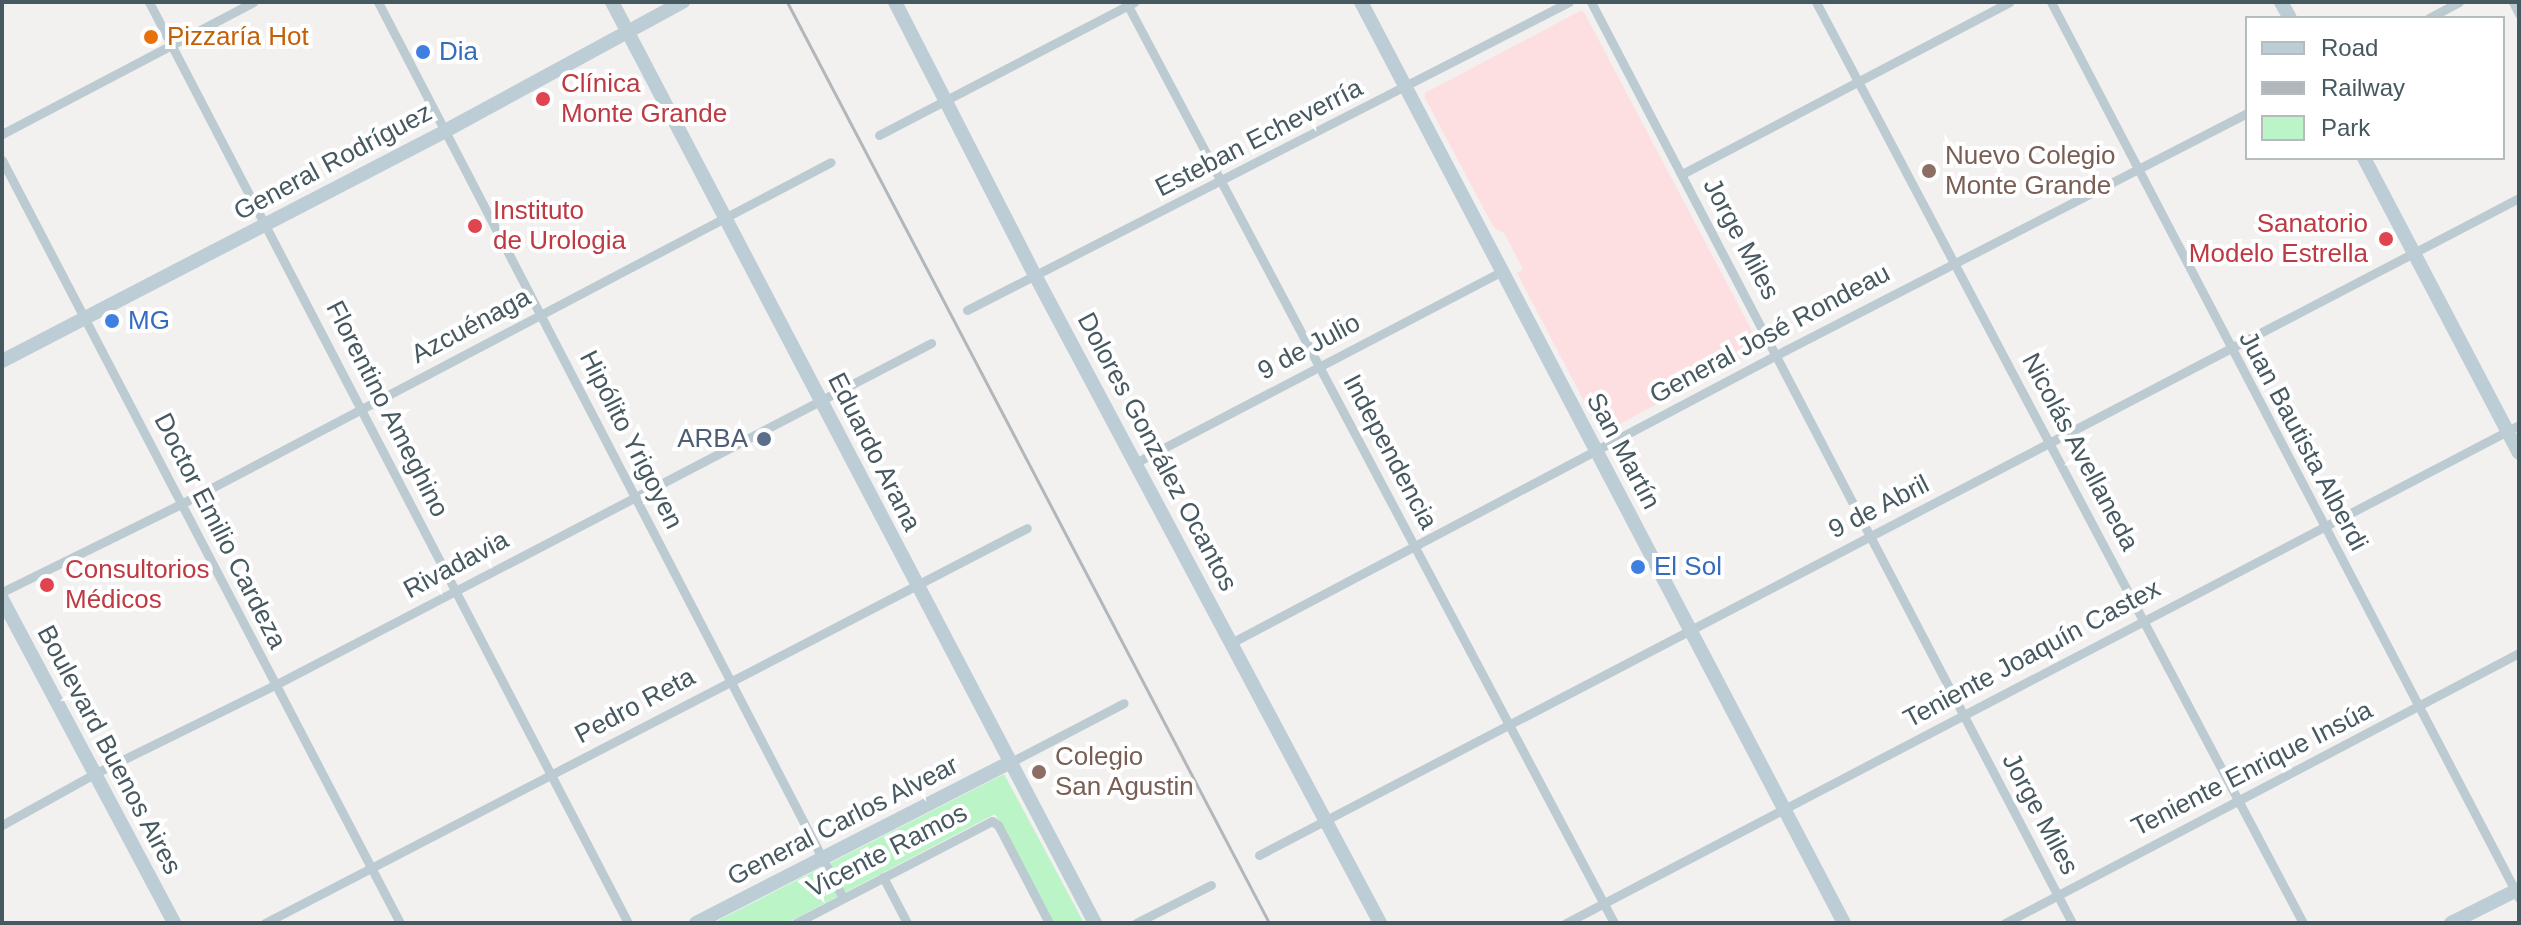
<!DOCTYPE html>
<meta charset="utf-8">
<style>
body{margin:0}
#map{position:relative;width:2521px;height:925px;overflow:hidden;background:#f3f0f0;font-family:Helvetica,sans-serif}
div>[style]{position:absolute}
.medical>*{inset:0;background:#fddfe2}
.green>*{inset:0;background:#bbf4c6}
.street>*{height:9px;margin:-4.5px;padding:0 4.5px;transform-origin:4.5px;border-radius:4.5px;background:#bccbd1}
.secondary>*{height:14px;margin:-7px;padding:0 7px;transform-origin:7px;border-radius:7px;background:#bccdd6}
.rail>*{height:3px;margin:-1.5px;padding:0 1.5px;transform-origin:1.5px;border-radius:1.5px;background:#b1b7bb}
.dots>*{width:22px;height:22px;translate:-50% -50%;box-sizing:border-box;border:4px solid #fff;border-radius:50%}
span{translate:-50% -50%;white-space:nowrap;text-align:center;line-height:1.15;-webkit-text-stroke:8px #fff;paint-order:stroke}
.food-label{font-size:26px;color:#c56008}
.left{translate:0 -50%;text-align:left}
.shop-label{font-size:26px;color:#366cbe}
.health-label{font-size:26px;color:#be3a42}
.right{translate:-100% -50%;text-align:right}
.street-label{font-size:26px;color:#465860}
.education-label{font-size:26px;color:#785e54}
.service-label{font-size:26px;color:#4e5e75}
.frame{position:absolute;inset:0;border:4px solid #465860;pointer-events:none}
.legend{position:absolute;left:2245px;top:16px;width:260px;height:144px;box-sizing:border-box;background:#fff;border:2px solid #b5bcbf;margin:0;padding:10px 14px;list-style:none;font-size:24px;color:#465860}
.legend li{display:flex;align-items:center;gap:16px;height:40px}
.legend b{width:40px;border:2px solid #b5bcbf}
</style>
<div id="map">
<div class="medical">
<div style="clip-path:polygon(1580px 11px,1584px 12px,1761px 348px,1607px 431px,1599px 430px,1517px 273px,1523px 269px,1504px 233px,1494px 228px,1425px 98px,1425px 93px)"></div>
</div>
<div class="green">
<div style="clip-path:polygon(1004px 774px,1084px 923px,1054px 923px,995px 814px,787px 923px,713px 923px)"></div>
</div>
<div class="street">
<div style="left:149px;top:2px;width:1038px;rotate:62.52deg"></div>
<div style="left:378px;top:2px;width:1009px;rotate:62.57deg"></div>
<div style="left:1126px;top:2px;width:1042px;rotate:62.08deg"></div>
<div style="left:1591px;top:2px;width:1039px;rotate:62.42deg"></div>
<div style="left:1816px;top:2px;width:1042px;rotate:62.13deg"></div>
<div style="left:2051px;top:2px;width:1011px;rotate:62.42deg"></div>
<div style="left:2513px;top:2px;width:13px;rotate:63deg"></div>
<div style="left:2429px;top:18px;width:34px;rotate:-28deg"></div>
<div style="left:2px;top:134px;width:284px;rotate:-27.7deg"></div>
<div style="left:879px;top:135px;width:288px;rotate:-27.5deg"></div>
<div style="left:2px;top:160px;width:861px;rotate:62.45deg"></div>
<div style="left:1682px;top:174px;width:370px;rotate:-27.7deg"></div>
<div style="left:967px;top:310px;width:676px;rotate:-27.1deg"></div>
<div style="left:1137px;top:462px;width:412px;rotate:-27.6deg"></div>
<div style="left:2px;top:592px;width:199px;rotate:-26.2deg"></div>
<div style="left:181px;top:504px;width:734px;rotate:-27.75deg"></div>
<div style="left:1231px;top:643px;width:628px;rotate:-27.83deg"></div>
<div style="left:1786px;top:350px;width:518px;rotate:-27.21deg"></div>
<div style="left:1011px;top:762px;width:127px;rotate:-27.6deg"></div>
<div style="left:2px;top:825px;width:105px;rotate:-29deg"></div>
<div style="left:94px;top:774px;width:202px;rotate:-26.2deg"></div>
<div style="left:275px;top:685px;width:740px;rotate:-27.53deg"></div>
<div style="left:1259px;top:855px;width:1421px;rotate:-27.54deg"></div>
<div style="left:883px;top:877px;width:52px;rotate:62.4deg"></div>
<div style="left:265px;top:923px;width:858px;rotate:-27.4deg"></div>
<div style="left:796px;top:923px;width:221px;rotate:-27.5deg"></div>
<div style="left:992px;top:821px;width:7px;rotate:34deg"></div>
<div style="left:998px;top:825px;width:110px;rotate:62.5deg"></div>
<div style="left:1136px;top:923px;width:84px;rotate:-26.9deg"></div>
<div style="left:1566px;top:923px;width:1075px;rotate:-27.59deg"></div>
<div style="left:2005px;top:923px;width:581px;rotate:-27.71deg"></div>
</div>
<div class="secondary">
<div style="left:612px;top:2px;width:1040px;rotate:62.33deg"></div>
<div style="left:895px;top:2px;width:309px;rotate:62.9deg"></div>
<div style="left:1036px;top:277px;width:732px;rotate:61.96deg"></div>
<div style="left:1361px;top:2px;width:1040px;rotate:62.33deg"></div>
<div style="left:2281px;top:2px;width:18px;rotate:61deg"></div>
<div style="left:2364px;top:158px;width:333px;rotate:62.3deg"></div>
<div style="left:2px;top:361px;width:499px;rotate:-27.4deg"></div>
<div style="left:445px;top:131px;width:271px;rotate:-28.5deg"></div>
<div style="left:2px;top:599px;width:367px;rotate:62deg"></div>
<div style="left:696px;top:923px;width:354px;rotate:-27.1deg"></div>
<div style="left:2451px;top:923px;width:76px;rotate:-26.6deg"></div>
</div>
<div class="rail">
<div style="left:787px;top:2px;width:1040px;rotate:62.37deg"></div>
</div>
<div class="dots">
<div style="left:151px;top:37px;background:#e8710a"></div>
<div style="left:423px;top:52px;background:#3f7fe0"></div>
<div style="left:543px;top:99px;background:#e0444e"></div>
<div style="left:1929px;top:171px;background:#8d6e63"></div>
<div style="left:475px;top:226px;background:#e0444e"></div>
<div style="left:2386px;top:239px;background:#e0444e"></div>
<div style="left:112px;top:321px;background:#3f7fe0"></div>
<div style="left:764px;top:439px;background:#5c6f8a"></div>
<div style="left:1638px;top:567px;background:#3f7fe0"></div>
<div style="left:47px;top:585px;background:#e0444e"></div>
<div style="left:1039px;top:772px;background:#8d6e63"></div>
</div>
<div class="food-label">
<span class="left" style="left:167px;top:37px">Pizzaría Hot</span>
</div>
<div class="shop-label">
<span class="left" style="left:439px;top:52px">Dia</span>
<span class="left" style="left:128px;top:321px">MG</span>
<span class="left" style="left:1654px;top:567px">El Sol</span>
</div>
<div class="health-label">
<span class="left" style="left:561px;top:99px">Clínica<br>Monte Grande</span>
<span class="left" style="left:493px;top:226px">Instituto<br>de Urologia</span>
<span class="right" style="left:2368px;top:239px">Sanatorio<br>Modelo Estrella</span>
<span class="left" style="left:65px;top:585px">Consultorios<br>Médicos</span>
</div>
<div class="street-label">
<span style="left:1259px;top:138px;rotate:-27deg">Esteban Echeverría</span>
<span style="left:333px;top:162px;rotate:-28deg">General Rodríguez</span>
<span style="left:1741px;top:239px;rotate:62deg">Jorge Miles</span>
<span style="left:471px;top:326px;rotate:-28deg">Azcuénaga</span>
<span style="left:1770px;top:334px;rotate:-28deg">General José Rondeau</span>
<span style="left:1309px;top:347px;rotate:-28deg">9 de Julio</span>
<span style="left:387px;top:409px;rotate:63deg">Florentino Ameghino</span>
<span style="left:631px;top:440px;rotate:63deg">Hipólito Yrigoyen</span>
<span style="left:2303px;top:441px;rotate:62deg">Juan Bautista Alberdi</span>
<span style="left:1623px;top:451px;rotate:62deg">San Martín</span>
<span style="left:874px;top:452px;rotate:63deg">Eduardo Arana</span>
<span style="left:1157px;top:452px;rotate:62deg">Dolores González Ocantos</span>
<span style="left:1390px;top:452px;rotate:62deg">Independencia</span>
<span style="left:2080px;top:452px;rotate:62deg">Nicolás Avellaneda</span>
<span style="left:1879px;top:507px;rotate:-27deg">9 de Abril</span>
<span style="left:220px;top:531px;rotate:63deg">Doctor Emilio Cardeza</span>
<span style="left:456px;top:565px;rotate:-28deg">Rivadavia</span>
<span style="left:2032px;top:654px;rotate:-28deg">Teniente Joaquín Castex</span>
<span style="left:635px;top:706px;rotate:-28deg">Pedro Reta</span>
<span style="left:109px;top:750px;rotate:62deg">Boulevard Buenos Aires</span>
<span style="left:2252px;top:769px;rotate:-27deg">Teniente Enrique Insúa</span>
<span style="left:2040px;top:814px;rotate:62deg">Jorge Miles</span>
<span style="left:843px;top:821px;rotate:-27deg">General Carlos Alvear</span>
<span style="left:887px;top:851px;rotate:-27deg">Vicente Ramos</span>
</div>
<div class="education-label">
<span class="left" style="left:1945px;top:171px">Nuevo Colegio<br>Monte Grande</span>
<span class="left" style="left:1055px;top:772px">Colegio<br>San Agustin</span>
</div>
<div class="service-label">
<span class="right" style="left:748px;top:439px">ARBA</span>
</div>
<div class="frame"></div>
<ul class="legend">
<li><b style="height:10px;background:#bccdd6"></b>Road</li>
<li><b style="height:10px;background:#b1b7bb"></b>Railway</li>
<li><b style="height:22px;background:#bbf4c6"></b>Park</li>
</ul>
</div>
